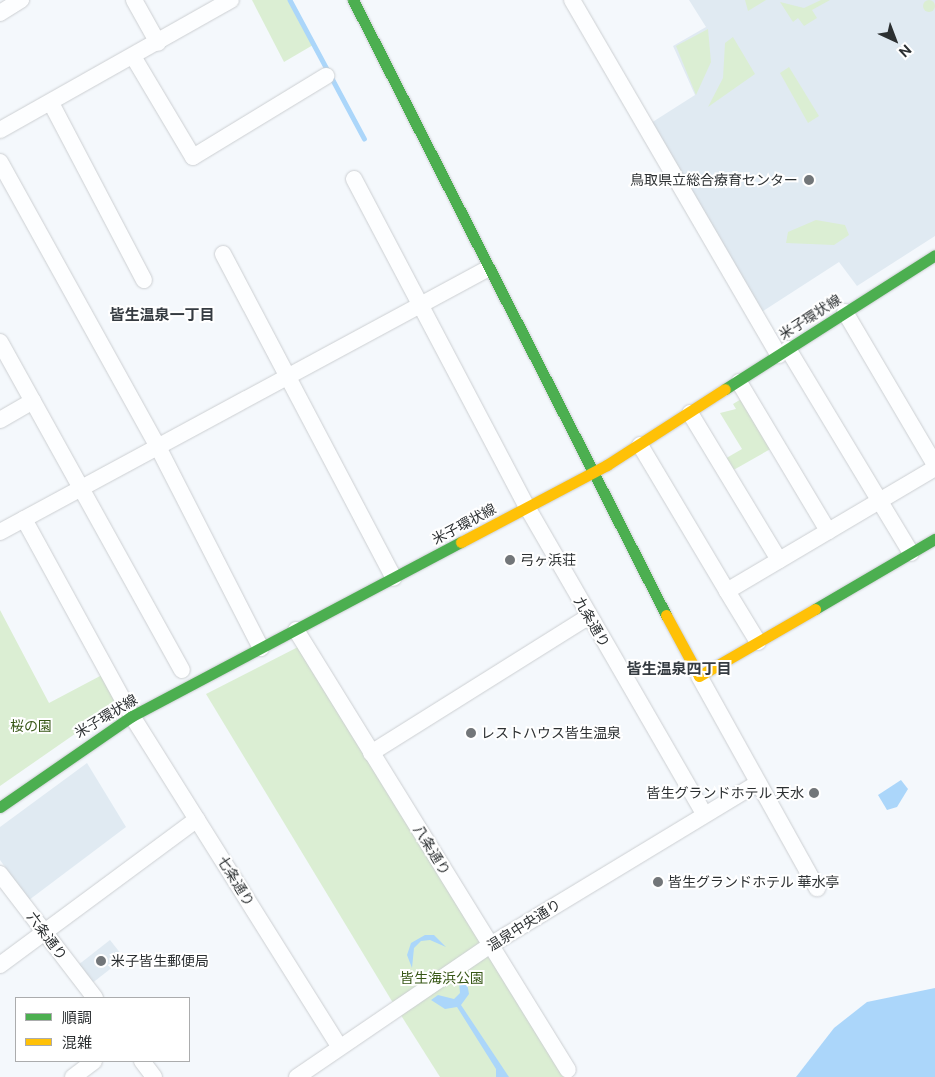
<!DOCTYPE html>
<meta charset="utf-8">
<style>
body{margin:0}
#map{position:relative;width:935px;height:1077px;overflow:hidden;background:#f4f8fc;font-family:"Public Sans","Noto Sans JP",sans-serif}
div>[style]{position:absolute}
.built>*{inset:0;background:#e0eaf2;transform-origin:0 0}
.green>*{inset:0;background:#dbeed3}
.round{border-radius:50%}
.water>*{inset:0;background:#abd6fa}
.stream>*{height:4.5px;margin:-2.25px;padding:0 2.25px;transform-origin:2.25px;border-radius:2.25px;background:#abd6fa}
.roads{filter:drop-shadow(0 0 1px #cccfd2) drop-shadow(0 0 1px #cccfd2)}
.street>*{height:16px;margin:-8px;padding:0 8px;transform-origin:8px;border-radius:8px;background:#fdfeff}
.fast>*{height:11px;margin:-5.5px;padding:0 5.5px;transform-origin:5.5px;border-radius:5.5px;background:#4caf50}
.slow>*{height:11px;margin:-5.5px;padding:0 5.5px;transform-origin:5.5px;border-radius:5.5px;background:#ffc107}
.dots>*{width:14px;height:14px;translate:-50% -50%;box-sizing:border-box;border:2px solid #fff;border-radius:50%}
span{translate:-50% -50%;white-space:nowrap;text-align:center;line-height:1.15;-webkit-text-stroke:4px #fff;paint-order:stroke}
.poi-label{font-size:14px;color:#2c3032}
.right{translate:-100% -50%;text-align:right}
.left{translate:0 -50%;text-align:left}
.street-label{font-size:14px;color:#2c3032}
.park-label{font-size:14px;color:#375716}
.neighbourhood-label{font-size:15px;color:#353b41;font-weight:700}
.legend{position:absolute;left:15px;top:997px;width:175px;height:65px;box-sizing:border-box;background:#fff;border:1px solid #abacad;margin:0;padding:6px 9px;list-style:none;font-size:15px;color:#2c3032}
.legend li{display:flex;align-items:center;gap:10px;height:25px}
.legend b{width:25px;border:1px solid #abacad}
.north{position:absolute;left:870px;top:15px;width:50px;height:50px;-webkit-text-stroke:4px #fff;paint-order:stroke;rotate:137deg;font-size:14px;font-weight:700;line-height:20px;text-align:center;color:#2c3032}
.north::after{content:'';display:block;margin:auto;width:18px;height:22px;background:#2c3032;clip-path:polygon(50% 0,100% 100%,50% 72%,0 100%)}
</style>
<div id="map">
<div class="built">
<div style="clip-path:polygon(689px 0,935px 0,935px 236px,857px 286px,839px 262px,760px 313px,651px 123px,695px 95px,673px 46px,706px 27px)"></div>
<div style="clip-path:polygon(87px 763px,126px 827px,29px 900px,0 860px,0 827px)"></div>
<div style="left:110px;top:940px;width:23px;height:40px;rotate:52deg"></div>
</div>
<div class="green">
<div class="round" style="left:923px;top:0;width:12px;height:12px"></div>
<div style="clip-path:polygon(252px 0,289px 0,313px 45px,284px 62px)"></div>
<div style="clip-path:polygon(745px 0,766px 0,748px 11px)"></div>
<div style="clip-path:polygon(821px 0,830px 0,812px 10px,817px 18px,804px 26px,798px 18px,793px 22px,780px 2px,804px 8px)"></div>
<div style="clip-path:polygon(708px 29px,711px 62px,696px 95px,676px 46px)"></div>
<div style="clip-path:polygon(733px 37px,755px 74px,708px 107px,723px 78px,725px 43px)"></div>
<div style="clip-path:polygon(789px 67px,819px 116px,808px 123px,780px 73px)"></div>
<div style="clip-path:polygon(816px 220px,845px 225px,849px 235px,834px 245px,786px 243px,788px 232px)"></div>
<div style="clip-path:polygon(743px 398px,774px 447px,730px 472px,723px 460px,742px 449px,720px 413px,736px 409px,733px 404px)"></div>
<div style="clip-path:polygon(0 610px,49px 703px,102px 675px,118px 704px,0 786px)"></div>
<div style="clip-path:polygon(298px 647px,567px 1077px,440px 1077px,390px 998px,206px 694px)"></div>
</div>
<div class="water">
<div style="clip-path:polygon(901px 780px,908px 789px,897px 807px,887px 810px,878px 795px)"></div>
<div style="clip-path:polygon(434px 935px,446px 947px,430px 940px,421px 941px,414px 948px,412px 968px,407px 955px,411px 943px,425px 935px)"></div>
<div style="clip-path:polygon(466px 977px,469px 994px,461px 1005px,509px 1077px,496px 1077px,496px 1069px,457px 1007px,445px 1009px,431px 1000px,438px 995px,454px 999px,460px 993px,459px 982px)"></div>
<div style="clip-path:polygon(935px 988px,935px 1077px,796px 1077px,834px 1028px,867px 1002px)"></div>
</div>
<div class="stream">
<div style="left:290px;top:0;width:157px;rotate:61.8deg"></div>
</div>
<div class="roads">
<div class="street">
<div style="left:134px;top:0;width:49px;rotate:60.8deg"></div>
<div style="left:572px;top:0;width:411px;rotate:59.8deg"></div>
<div style="left:0;top:13px;width:25px;rotate:-32deg"></div>
<div style="left:134px;top:58px;width:115px;rotate:59.2deg"></div>
<div style="left:193px;top:157px;width:156px;rotate:-31.3deg"></div>
<div style="left:51px;top:103px;width:200px;rotate:62.3deg"></div>
<div style="left:0;top:130px;width:265px;rotate:-29.4deg"></div>
<div style="left:0;top:162px;width:326px;rotate:61deg"></div>
<div style="left:158px;top:447px;width:226px;rotate:62.9deg"></div>
<div style="left:354px;top:179px;width:371px;rotate:62.2deg"></div>
<div style="left:527px;top:507px;width:354px;rotate:60deg"></div>
<div style="left:223px;top:254px;width:366px;rotate:62.2deg"></div>
<div style="left:845px;top:312px;width:178px;rotate:59.5deg"></div>
<div style="left:0;top:342px;width:375px;rotate:61deg"></div>
<div style="left:788px;top:349px;width:238px;rotate:58.9deg"></div>
<div style="left:739px;top:382px;width:174px;rotate:59.1deg"></div>
<div style="left:690px;top:413px;width:172px;rotate:58.8deg"></div>
<div style="left:0;top:420px;width:38px;rotate:-30deg"></div>
<div style="left:640px;top:445px;width:170px;rotate:59.2deg"></div>
<div style="left:24px;top:519px;width:225px;rotate:61.3deg"></div>
<div style="left:132px;top:716px;width:390px;rotate:57.9deg"></div>
<div style="left:0;top:532px;width:553px;rotate:-28.37deg"></div>
<div style="left:296px;top:630px;width:517px;rotate:58.28deg"></div>
<div style="left:758px;top:642px;width:60px;rotate:-121.3deg"></div>
<div style="left:727px;top:591px;width:242px;rotate:-30.6deg"></div>
<div style="left:699px;top:676px;width:243px;rotate:60.9deg"></div>
<div style="left:371px;top:753px;width:257px;rotate:-32.1deg"></div>
<div style="left:0;top:874px;width:156px;rotate:52.5deg"></div>
<div style="left:0;top:965px;width:245px;rotate:-36.5deg"></div>
<div style="left:142px;top:1061px;width:20px;rotate:53deg"></div>
<div style="left:73px;top:1077px;width:26px;rotate:-37deg"></div>
<div style="left:297px;top:1077px;width:236px;rotate:-34.3deg"></div>
<div style="left:492px;top:944px;width:311px;rotate:-31.2deg"></div>
</div>
<div class="fast">
<div style="left:353px;top:0;width:690px;rotate:63.03deg"></div>
<div style="left:725px;top:389px;width:249px;rotate:-32.5deg"></div>
<div style="left:815px;top:609px;width:139px;rotate:-30.3deg"></div>
<div style="left:0;top:807px;width:160px;rotate:-34.6deg"></div>
<div style="left:132px;top:716px;width:372px;rotate:-27.9deg"></div>
</div>
<div class="slow">
<div style="left:461px;top:542px;width:165px;rotate:-27.8deg"></div>
<div style="left:607px;top:465px;width:140px;rotate:-32.8deg"></div>
<div style="left:666px;top:615px;width:69px;rotate:61.6deg"></div>
<div style="left:699px;top:676px;width:134px;rotate:-30deg"></div>
</div>
</div>
<div class="dots">
<div style="left:809px;top:180px;background:#727679"></div>
<div style="left:510px;top:560px;background:#727679"></div>
<div style="left:471px;top:733px;background:#727679"></div>
<div style="left:814px;top:793px;background:#727679"></div>
<div style="left:658px;top:882px;background:#727679"></div>
<div style="left:101px;top:961px;background:#727679"></div>
</div>
<div class="poi-label">
<span class="right" style="left:798px;top:180px">鳥取県立総合療育センター</span>
<span class="left" style="left:520px;top:560px">弓ヶ浜荘</span>
<span class="left" style="left:481px;top:733px">レストハウス皆生温泉</span>
<span class="right" style="left:804px;top:793px">皆生グランドホテル 天水</span>
<span class="left" style="left:668px;top:882px">皆生グランドホテル 華水亭</span>
<span class="left" style="left:111px;top:961px">米子皆生郵便局</span>
</div>
<div class="street-label">
<span style="left:810px;top:317px;rotate:-33deg">米子環状線</span>
<span style="left:464px;top:524px;rotate:-28deg">米子環状線</span>
<span style="left:592px;top:622px;rotate:60deg">九条通り</span>
<span style="left:106px;top:716px;rotate:-31deg">米子環状線</span>
<span style="left:432px;top:850px;rotate:58deg">八条通り</span>
<span style="left:236px;top:881px;rotate:58deg">七条通り</span>
<span style="left:524px;top:925px;rotate:-32deg">温泉中央通り</span>
<span style="left:47px;top:936px;rotate:53deg">六条通り</span>
</div>
<div class="park-label">
<span style="left:31px;top:726px">桜の園</span>
<span style="left:442px;top:978px">皆生海浜公園</span>
</div>
<div class="neighbourhood-label">
<span style="left:162px;top:315px">皆生温泉一丁目</span>
<span style="left:679px;top:669px">皆生温泉四丁目</span>
</div>
<ul class="legend">
<li><b style="height:6px;background:#4caf50"></b>順調</li>
<li><b style="height:6px;background:#ffc107"></b>混雑</li>
</ul>
<div class="north">N</div>
</div>
